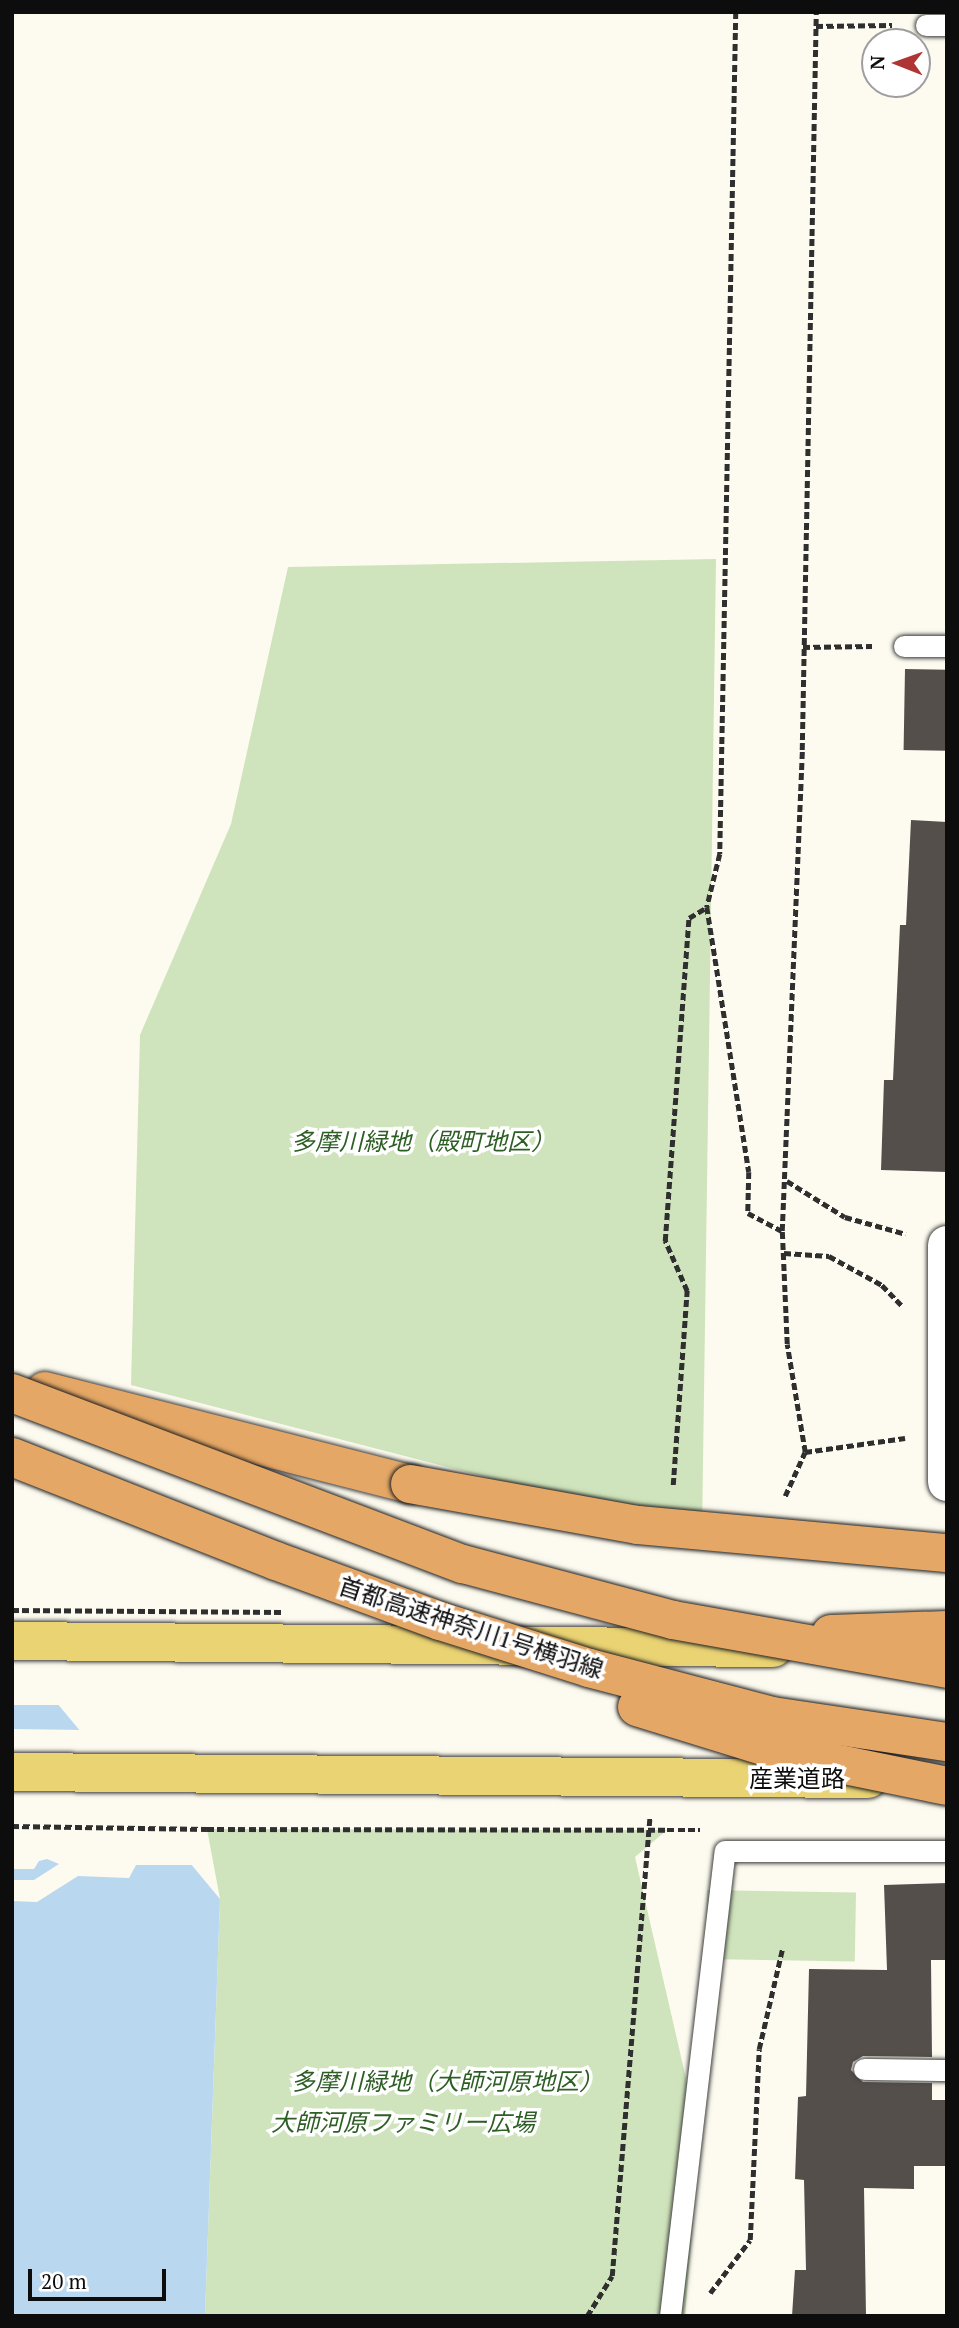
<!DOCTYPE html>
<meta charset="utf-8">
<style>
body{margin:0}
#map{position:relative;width:959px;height:2328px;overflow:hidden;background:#fdfbef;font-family:"PT Serif","Noto Sans JP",serif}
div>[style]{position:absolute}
.green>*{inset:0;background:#cfe4bc;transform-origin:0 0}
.water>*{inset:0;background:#b9d8f0}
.pier>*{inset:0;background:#fdfbef}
.building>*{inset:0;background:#554f4b;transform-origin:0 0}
.path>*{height:4.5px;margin-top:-2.25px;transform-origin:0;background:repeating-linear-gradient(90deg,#2f2f2f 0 7px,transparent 0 10.5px)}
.roads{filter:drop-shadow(0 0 2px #404040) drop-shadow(0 0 2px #404040)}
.lane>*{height:21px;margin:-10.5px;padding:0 10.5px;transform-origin:10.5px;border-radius:10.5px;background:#fff}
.street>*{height:38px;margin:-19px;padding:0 19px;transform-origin:19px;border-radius:19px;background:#fff}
.primary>*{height:38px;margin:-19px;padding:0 19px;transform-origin:19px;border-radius:19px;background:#ead373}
.highway>*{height:38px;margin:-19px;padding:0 19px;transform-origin:19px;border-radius:19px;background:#e5a766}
.path-bridge>*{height:4.5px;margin-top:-2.25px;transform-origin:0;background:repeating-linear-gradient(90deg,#2f2f2f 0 7px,transparent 0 10.5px)}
.bridges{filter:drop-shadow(0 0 2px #1e1e1e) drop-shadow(0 0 2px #1e1e1e)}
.highway-bridge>*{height:38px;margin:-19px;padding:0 19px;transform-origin:19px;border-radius:19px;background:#e5a766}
span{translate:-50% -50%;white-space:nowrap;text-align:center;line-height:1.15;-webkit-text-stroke:7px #fff;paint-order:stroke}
.park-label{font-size:24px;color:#2d5e24;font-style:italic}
.street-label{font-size:24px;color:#0d0d0d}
.frame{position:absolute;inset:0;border:14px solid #0d0d0d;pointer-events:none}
.north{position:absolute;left:861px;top:28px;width:70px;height:70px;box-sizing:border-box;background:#fff;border:2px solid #9e9e9e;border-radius:50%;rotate:271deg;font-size:19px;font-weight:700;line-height:28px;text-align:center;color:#0d0d0d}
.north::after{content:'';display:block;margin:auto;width:24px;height:32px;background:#af3534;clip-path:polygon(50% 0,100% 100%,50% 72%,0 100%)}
.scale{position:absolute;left:28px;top:2269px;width:138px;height:32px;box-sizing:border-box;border:4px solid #0d0d0d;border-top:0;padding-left:9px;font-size:21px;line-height:24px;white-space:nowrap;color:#0d0d0d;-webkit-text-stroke:5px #fff;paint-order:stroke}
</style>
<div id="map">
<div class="green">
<div style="clip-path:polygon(716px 559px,702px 1533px,131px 1385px,140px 1035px,231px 824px,288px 567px)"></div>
<div style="clip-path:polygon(207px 1829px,667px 1830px,635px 1857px,700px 2139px,685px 2316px,205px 2316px,220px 1899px)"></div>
<div style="left:707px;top:1890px;width:149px;height:69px;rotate:1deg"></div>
</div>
<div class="water">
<div style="clip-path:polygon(12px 1649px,220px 1899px,205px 2316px,12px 2316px)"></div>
</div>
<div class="pier">
<div style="clip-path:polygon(12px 1645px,15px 1647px,64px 1705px,12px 1705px)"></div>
<div style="clip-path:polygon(12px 1729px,84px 1730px,197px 1865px,136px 1865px,129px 1878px,78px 1876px,37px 1902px,12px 1901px,12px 1880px,34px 1880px,59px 1864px,47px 1859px,39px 1861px,34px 1869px,12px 1869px)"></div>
</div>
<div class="building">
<div style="left:905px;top:669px;width:42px;height:81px;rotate:1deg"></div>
<div style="clip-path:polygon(911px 820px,947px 822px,947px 1172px,881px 1170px,884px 1080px,893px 1080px,900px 925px,906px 925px)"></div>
<div style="clip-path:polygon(947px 1883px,947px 1960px,931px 1960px,932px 2057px,863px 2056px,853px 2062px,851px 2070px,863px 2082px,932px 2083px,932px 2100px,947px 2100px,947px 2166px,914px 2166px,914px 2189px,864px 2188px,866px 2316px,792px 2316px,795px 2270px,806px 2270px,804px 2180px,795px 2179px,798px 2097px,806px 2096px,809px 1969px,887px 1970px,884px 1885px)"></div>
</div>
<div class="path">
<div style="left:736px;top:12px;width:842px;rotate:91.09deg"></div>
<div style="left:720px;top:854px;width:55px;rotate:103.8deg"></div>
<div style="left:707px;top:907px;width:268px;rotate:81deg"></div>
<div style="left:749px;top:1172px;width:41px;rotate:91.4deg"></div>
<div style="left:748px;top:1213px;width:38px;rotate:28deg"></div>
<div style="left:816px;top:26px;width:76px;rotate:-0.8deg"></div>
<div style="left:803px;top:647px;width:69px;rotate:-0.8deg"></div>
<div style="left:787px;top:1181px;width:68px;rotate:31.8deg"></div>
<div style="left:845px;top:1217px;width:63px;rotate:15.6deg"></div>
<div style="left:784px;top:1253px;width:45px;rotate:3.8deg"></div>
<div style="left:829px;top:1256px;width:60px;rotate:28.7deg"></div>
<div style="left:882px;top:1285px;width:29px;rotate:46deg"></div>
<div style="left:805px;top:1452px;width:101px;rotate:-8deg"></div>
<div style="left:673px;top:1485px;width:195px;rotate:-85.9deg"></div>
<div style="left:687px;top:1291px;width:55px;rotate:-113.7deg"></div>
<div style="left:665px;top:1241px;width:324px;rotate:-85.8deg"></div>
<div style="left:689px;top:918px;width:21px;rotate:-31deg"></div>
<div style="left:785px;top:1496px;width:48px;rotate:-65.6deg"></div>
<div style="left:805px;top:1452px;width:109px;rotate:-99.5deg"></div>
<div style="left:787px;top:1344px;width:113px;rotate:-92.5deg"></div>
<div style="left:782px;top:1231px;width:481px;rotate:-87.6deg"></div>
<div style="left:802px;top:750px;width:738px;rotate:-88.91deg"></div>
<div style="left:12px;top:1826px;width:195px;rotate:0.9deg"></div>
<div style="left:667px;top:1830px;width:33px"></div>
<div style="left:710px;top:2293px;width:66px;rotate:-53deg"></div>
<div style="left:750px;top:2240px;width:191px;rotate:-87.3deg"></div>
<div style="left:759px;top:2049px;width:102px;rotate:-76.9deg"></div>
<div style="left:587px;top:2316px;width:47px;rotate:-58deg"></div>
<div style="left:612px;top:2276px;width:460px;rotate:-85.3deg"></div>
</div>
<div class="roads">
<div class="lane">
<div style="left:926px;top:25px;width:21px"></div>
<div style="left:904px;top:646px;width:43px"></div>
<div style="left:864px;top:2069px;width:83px;rotate:0.7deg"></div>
<div style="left:670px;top:2316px;width:468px;rotate:-83.3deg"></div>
<div style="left:725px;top:1851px;width:222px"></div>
</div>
<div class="street">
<div style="left:947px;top:1245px;width:237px;rotate:90deg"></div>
</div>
<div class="primary">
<div style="left:12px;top:1641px;width:761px;rotate:0.53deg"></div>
<div style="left:12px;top:1772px;width:856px;rotate:0.47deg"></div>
</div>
<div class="highway">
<div style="left:45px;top:1391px;width:377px;rotate:14.3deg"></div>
</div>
</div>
<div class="path-bridge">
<div style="left:12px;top:1610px;width:272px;rotate:0.4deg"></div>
<div style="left:207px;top:1829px;width:460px;rotate:0.1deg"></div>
</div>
<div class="bridges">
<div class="highway-bridge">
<div style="left:12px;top:1393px;width:482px;rotate:20.8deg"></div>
<div style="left:463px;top:1564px;width:217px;rotate:14.9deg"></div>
<div style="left:673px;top:1620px;width:278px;rotate:10.1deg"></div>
<div style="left:12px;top:1457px;width:284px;rotate:21.5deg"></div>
<div style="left:276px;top:1561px;width:175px;rotate:20.1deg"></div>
<div style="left:440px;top:1621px;width:156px;rotate:17.5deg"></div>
<div style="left:589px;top:1668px;width:189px;rotate:14.7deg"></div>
<div style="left:772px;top:1716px;width:177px;rotate:8.5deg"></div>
<div style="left:410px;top:1484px;width:232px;rotate:10.2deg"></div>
<div style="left:638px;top:1525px;width:310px;rotate:5.2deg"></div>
<div style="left:831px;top:1634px;width:116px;rotate:-2deg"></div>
<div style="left:637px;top:1707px;width:156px;rotate:17.2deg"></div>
<div style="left:786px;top:1753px;width:164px;rotate:11.6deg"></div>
</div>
</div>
<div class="park-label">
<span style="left:423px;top:1142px">多摩川緑地（殿町地区）</span>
<span style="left:447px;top:2082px">多摩川緑地（大師河原地区）</span>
<span style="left:403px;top:2123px">大師河原ファミリー広場</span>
</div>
<div class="street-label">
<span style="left:471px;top:1628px;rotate:18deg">首都高速神奈川1号横羽線</span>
<span style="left:797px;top:1779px">産業道路</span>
</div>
<div class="frame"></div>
<div class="north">N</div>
<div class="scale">20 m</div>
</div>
